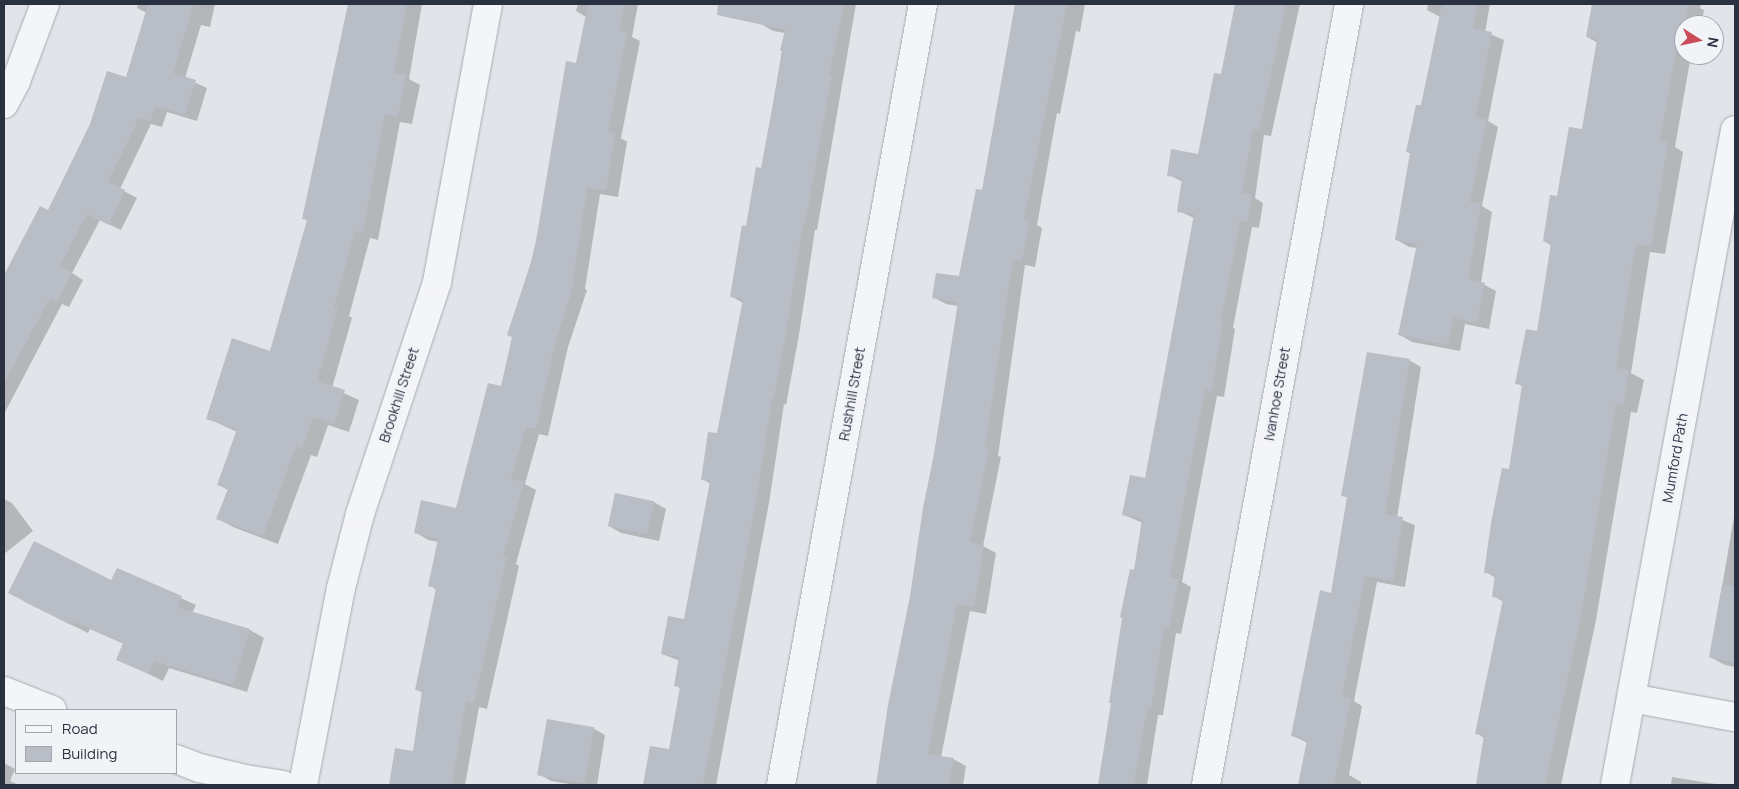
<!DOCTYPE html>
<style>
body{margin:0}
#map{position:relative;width:1739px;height:789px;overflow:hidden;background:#e1e4e9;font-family:Manrope,sans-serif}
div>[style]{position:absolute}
.shadow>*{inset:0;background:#0003}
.building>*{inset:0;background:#b9bdc6;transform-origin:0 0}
.roads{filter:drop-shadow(0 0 1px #a6abb3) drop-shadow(0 0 1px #a6abb3)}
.minor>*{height:28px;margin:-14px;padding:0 14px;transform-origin:14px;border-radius:14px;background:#f4f5f8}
span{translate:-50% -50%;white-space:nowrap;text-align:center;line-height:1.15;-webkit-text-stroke:5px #f1f3f7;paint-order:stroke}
.street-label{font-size:14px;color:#2a3141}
.frame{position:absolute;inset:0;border:5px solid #2a3141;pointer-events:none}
.legend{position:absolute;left:15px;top:709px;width:162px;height:65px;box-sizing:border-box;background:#f1f3f7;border:1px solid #a1a5ae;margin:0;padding:6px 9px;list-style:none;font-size:15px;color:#2a3141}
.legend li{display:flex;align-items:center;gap:10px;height:25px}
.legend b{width:25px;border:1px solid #a1a5ae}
.north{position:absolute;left:1674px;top:15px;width:50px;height:50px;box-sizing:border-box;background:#f1f3f7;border:1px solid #a1a5ae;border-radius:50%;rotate:100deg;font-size:14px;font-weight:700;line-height:20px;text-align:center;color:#2a3141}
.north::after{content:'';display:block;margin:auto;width:18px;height:22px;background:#ca4a57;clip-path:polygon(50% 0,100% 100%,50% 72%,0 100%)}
</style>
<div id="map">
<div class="shadow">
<div style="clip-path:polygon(138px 4px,215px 4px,210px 27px,201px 25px,185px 78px,207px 88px,197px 121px,167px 112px,162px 127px,151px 124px,120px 189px,137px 198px,121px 230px,100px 220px,72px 273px,83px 280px,69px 307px,62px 304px,4px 414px,4px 284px,127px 78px,147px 13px,137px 8px)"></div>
<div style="clip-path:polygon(349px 4px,422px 4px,409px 79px,420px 85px,412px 124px,400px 122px,378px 240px,370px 238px,349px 316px,352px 318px,332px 388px,359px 400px,349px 432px,328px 425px,317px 457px,311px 455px,278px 544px,233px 527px,218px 519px,228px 490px,219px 485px,237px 432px,207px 418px,271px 352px,308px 221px,304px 219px)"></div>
<div style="clip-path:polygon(578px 4px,638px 4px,632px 37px,640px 41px,621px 138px,627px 142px,618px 197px,600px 194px,585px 289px,587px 290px,568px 347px,548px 436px,539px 434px,525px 484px,536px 490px,516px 564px,519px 566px,487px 709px,479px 707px,465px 785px,390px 785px,396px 749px,414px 753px,423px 693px,416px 689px,437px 590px,429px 585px,439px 542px,428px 540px,415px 532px,456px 509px,502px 388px,577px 64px,586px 17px,576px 11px)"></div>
<div style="clip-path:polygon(765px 4px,856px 4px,817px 230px,815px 230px,799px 335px,786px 405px,784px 404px,769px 503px,716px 785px,645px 785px,651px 747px,670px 750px,681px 689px,675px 685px,680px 661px,662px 654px,685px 621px,711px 484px,702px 479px,718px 435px,743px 303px,731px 296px,762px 169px,785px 33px,773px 31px,761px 24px)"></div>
<div style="clip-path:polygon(1017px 4px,1085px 4px,1080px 32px,1076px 31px,1060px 114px,1057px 113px,1037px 225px,1042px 228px,1035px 267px,1025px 265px,998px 456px,1001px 457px,983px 546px,996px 553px,986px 614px,970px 611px,941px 757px,953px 759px,966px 766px,963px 785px,877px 785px,889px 705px,911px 597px,958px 306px,946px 304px,933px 297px,960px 277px,983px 191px)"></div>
<div style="clip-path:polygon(1236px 4px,1300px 4px,1271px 136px,1264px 135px,1255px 198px,1263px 203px,1259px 228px,1252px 227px,1233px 328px,1235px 329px,1224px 397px,1217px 396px,1182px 582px,1191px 587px,1181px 634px,1176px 633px,1163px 715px,1158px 715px,1147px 785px,1099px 785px,1143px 523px,1124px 515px,1146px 480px,1194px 218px,1179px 211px,1183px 182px,1169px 175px,1199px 155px,1222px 76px)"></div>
<div style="clip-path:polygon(1428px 4px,1490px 4px,1485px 32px,1504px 40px,1488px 121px,1498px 127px,1482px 206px,1492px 212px,1481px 283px,1496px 291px,1489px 329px,1465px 324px,1460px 351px,1412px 342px,1400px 335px,1417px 248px,1409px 247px,1397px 240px,1411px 154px,1408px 152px,1422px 107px,1440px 17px,1427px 10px)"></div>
<div style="clip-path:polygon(1594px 4px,1701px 4px,1700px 8px,1704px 10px,1701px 25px,1684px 25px,1684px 55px,1691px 55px,1675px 147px,1683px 152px,1665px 254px,1650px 252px,1631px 373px,1644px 380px,1637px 413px,1631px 412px,1596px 620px,1561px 785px,1478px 785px,1484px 738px,1476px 733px,1504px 602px,1493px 596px,1496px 578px,1486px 572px,1510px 470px,1523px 387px,1517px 383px,1539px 332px,1552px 246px,1544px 241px,1583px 130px,1598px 43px,1587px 37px)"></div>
<div style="clip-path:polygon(1409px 360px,1421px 367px,1397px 518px,1415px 525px,1405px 587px,1377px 582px,1354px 701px,1362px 706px,1349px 775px,1361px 782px,1361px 785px,1300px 785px,1308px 743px,1293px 736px,1332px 594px,1348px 498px,1342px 495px)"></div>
<div style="clip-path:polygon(616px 494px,654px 502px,666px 509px,659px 541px,621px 533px,609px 526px)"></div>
<div style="clip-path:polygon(4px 499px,12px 503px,33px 531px,4px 554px)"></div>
<div style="clip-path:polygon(1735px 511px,1735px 667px,1725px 665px,1710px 657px)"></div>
<div style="clip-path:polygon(117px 569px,196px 605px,192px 613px,250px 630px,264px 638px,247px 692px,169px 668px,163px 681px,117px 659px,124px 644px,90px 629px,88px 633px,23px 601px,112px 581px)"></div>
<div style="clip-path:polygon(593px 728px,605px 735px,597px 785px,575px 785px,551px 781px,539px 774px)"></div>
<div style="clip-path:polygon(4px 763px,15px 769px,10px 781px,19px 785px,4px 785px)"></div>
<div style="clip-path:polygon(1672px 777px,1722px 785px,1671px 785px)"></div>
</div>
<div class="building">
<div style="clip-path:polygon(148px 4px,194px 4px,173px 73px,196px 80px,185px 115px,155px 106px,150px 122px,139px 118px,108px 182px,125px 190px,109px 225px,87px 214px,60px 266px,72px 272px,57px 302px,50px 298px,4px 383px,4px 275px,40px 206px,48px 210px,90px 124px,107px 71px,126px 77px)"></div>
<div style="clip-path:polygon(348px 4px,407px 4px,394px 73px,406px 75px,398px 117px,385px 114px,363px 232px,355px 231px,334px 307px,338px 308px,317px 381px,345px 390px,334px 424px,313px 417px,302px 449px,296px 447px,263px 536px,216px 519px,228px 489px,217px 485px,237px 429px,206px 419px,232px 338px,270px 351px,307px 220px,302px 219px)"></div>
<div style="clip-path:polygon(588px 4px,625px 4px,619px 31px,627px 33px,608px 132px,615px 133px,606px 190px,587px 188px,573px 281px,575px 281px,556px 340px,536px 429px,526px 427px,511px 479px,524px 482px,503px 557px,507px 557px,474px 703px,466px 701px,452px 785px,389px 785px,395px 748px,413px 751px,422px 691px,415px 690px,436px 588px,428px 586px,438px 539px,414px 533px,421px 500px,456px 508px,488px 383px,501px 386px,512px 337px,507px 335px,534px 253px,566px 61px,576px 63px)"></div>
<div style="clip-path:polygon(718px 4px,844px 4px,829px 75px,832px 75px,805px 224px,803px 224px,787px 327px,774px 399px,772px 398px,757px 496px,703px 785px,643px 785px,650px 746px,669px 749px,680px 687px,674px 686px,679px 657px,661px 654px,668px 616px,684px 619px,710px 481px,701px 480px,708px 432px,717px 433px,743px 299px,730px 297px,742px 225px,746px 226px,756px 167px,761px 168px,783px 51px,780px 51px,785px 30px,717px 15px)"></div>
<div style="clip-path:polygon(1015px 4px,1067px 4px,1024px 219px,1030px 220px,1022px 260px,1013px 259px,985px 448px,989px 449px,970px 542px,984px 545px,974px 607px,957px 604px,928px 754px,954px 758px,949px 785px,876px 785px,888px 705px,910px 596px,923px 508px,935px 449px,958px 302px,932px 298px,936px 273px,959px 276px,976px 189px,982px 190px)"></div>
<div style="clip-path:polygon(1235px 4px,1286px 4px,1259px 130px,1253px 129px,1242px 193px,1252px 194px,1247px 222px,1240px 221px,1221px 320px,1223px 320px,1212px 391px,1205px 390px,1170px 577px,1179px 579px,1169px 628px,1164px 627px,1151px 709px,1147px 709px,1134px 785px,1098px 785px,1111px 703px,1109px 703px,1122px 618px,1120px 617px,1130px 569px,1134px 570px,1142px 519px,1122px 515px,1130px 475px,1145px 478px,1194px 214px,1177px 212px,1182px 178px,1167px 176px,1171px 149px,1198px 154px,1214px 73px,1221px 74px)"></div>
<div style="clip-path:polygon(1442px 4px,1477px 4px,1473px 28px,1492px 32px,1476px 117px,1487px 119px,1470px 202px,1481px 204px,1468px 279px,1485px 283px,1477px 323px,1453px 318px,1448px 345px,1398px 335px,1417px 244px,1395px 240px,1410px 153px,1406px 152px,1416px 105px,1421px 105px)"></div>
<div style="clip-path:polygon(1592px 4px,1689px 4px,1683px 34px,1679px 33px,1660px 141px,1668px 143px,1651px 246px,1636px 244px,1616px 368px,1629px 370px,1623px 405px,1616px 404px,1582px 611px,1545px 785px,1476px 785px,1484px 735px,1475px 734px,1503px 599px,1492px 597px,1495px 574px,1484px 573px,1491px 523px,1502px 468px,1509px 469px,1522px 385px,1515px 384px,1526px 329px,1537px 331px,1551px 243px,1543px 241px,1550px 195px,1557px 196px,1569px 127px,1582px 129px,1597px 39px,1586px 37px)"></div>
<div style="clip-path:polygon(1367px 352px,1410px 359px,1385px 514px,1403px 517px,1393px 581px,1365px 576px,1342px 696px,1351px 698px,1334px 785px,1298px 785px,1307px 740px,1291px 736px,1320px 590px,1331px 593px,1347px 497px,1341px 496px)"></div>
<div style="left:615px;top:493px;width:40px;height:34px;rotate:12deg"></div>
<div style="clip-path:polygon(34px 541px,111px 580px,117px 568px,182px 596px,177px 607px,250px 629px,233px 685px,154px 661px,149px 674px,116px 660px,123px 643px,75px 622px,73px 626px,8px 593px)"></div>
<div style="clip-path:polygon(1722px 585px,1735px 586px,1735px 663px,1709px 657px)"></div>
<div style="left:547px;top:719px;width:48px;height:57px;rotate:10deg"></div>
</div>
<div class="roads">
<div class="minor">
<div style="left:4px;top:104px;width:26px;rotate:-62deg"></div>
<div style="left:16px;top:81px;width:82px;rotate:-69.4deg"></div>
<div style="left:4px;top:691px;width:52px;rotate:21.6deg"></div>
<div style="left:1631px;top:698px;width:106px;rotate:10.4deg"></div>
<div style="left:176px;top:759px;width:26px;rotate:21deg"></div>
<div style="left:200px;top:768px;width:46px;rotate:13.7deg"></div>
<div style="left:245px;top:779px;width:38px;rotate:9deg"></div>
<div style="left:303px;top:785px;width:201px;rotate:-79.1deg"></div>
<div style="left:341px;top:588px;width:76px;rotate:-75.6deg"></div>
<div style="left:360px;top:514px;width:244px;rotate:-71.6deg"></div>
<div style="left:437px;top:282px;width:283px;rotate:-79.6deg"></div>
<div style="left:781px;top:785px;width:794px;rotate:-79.7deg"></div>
<div style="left:1206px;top:785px;width:794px;rotate:-79.62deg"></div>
<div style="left:1615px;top:785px;width:666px;rotate:-79.62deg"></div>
</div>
</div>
<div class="street-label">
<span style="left:852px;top:394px;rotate:-80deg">Rushhill Street</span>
<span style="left:1277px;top:394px;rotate:-80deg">Ivanhoe Street</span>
<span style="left:399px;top:395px;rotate:-72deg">Brookhill Street</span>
<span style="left:1675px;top:458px;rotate:-80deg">Mumford Path</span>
</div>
<div class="frame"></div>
<ul class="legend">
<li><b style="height:6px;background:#f4f5f8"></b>Road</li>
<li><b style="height:14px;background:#b9bdc6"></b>Building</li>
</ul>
<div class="north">N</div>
</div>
